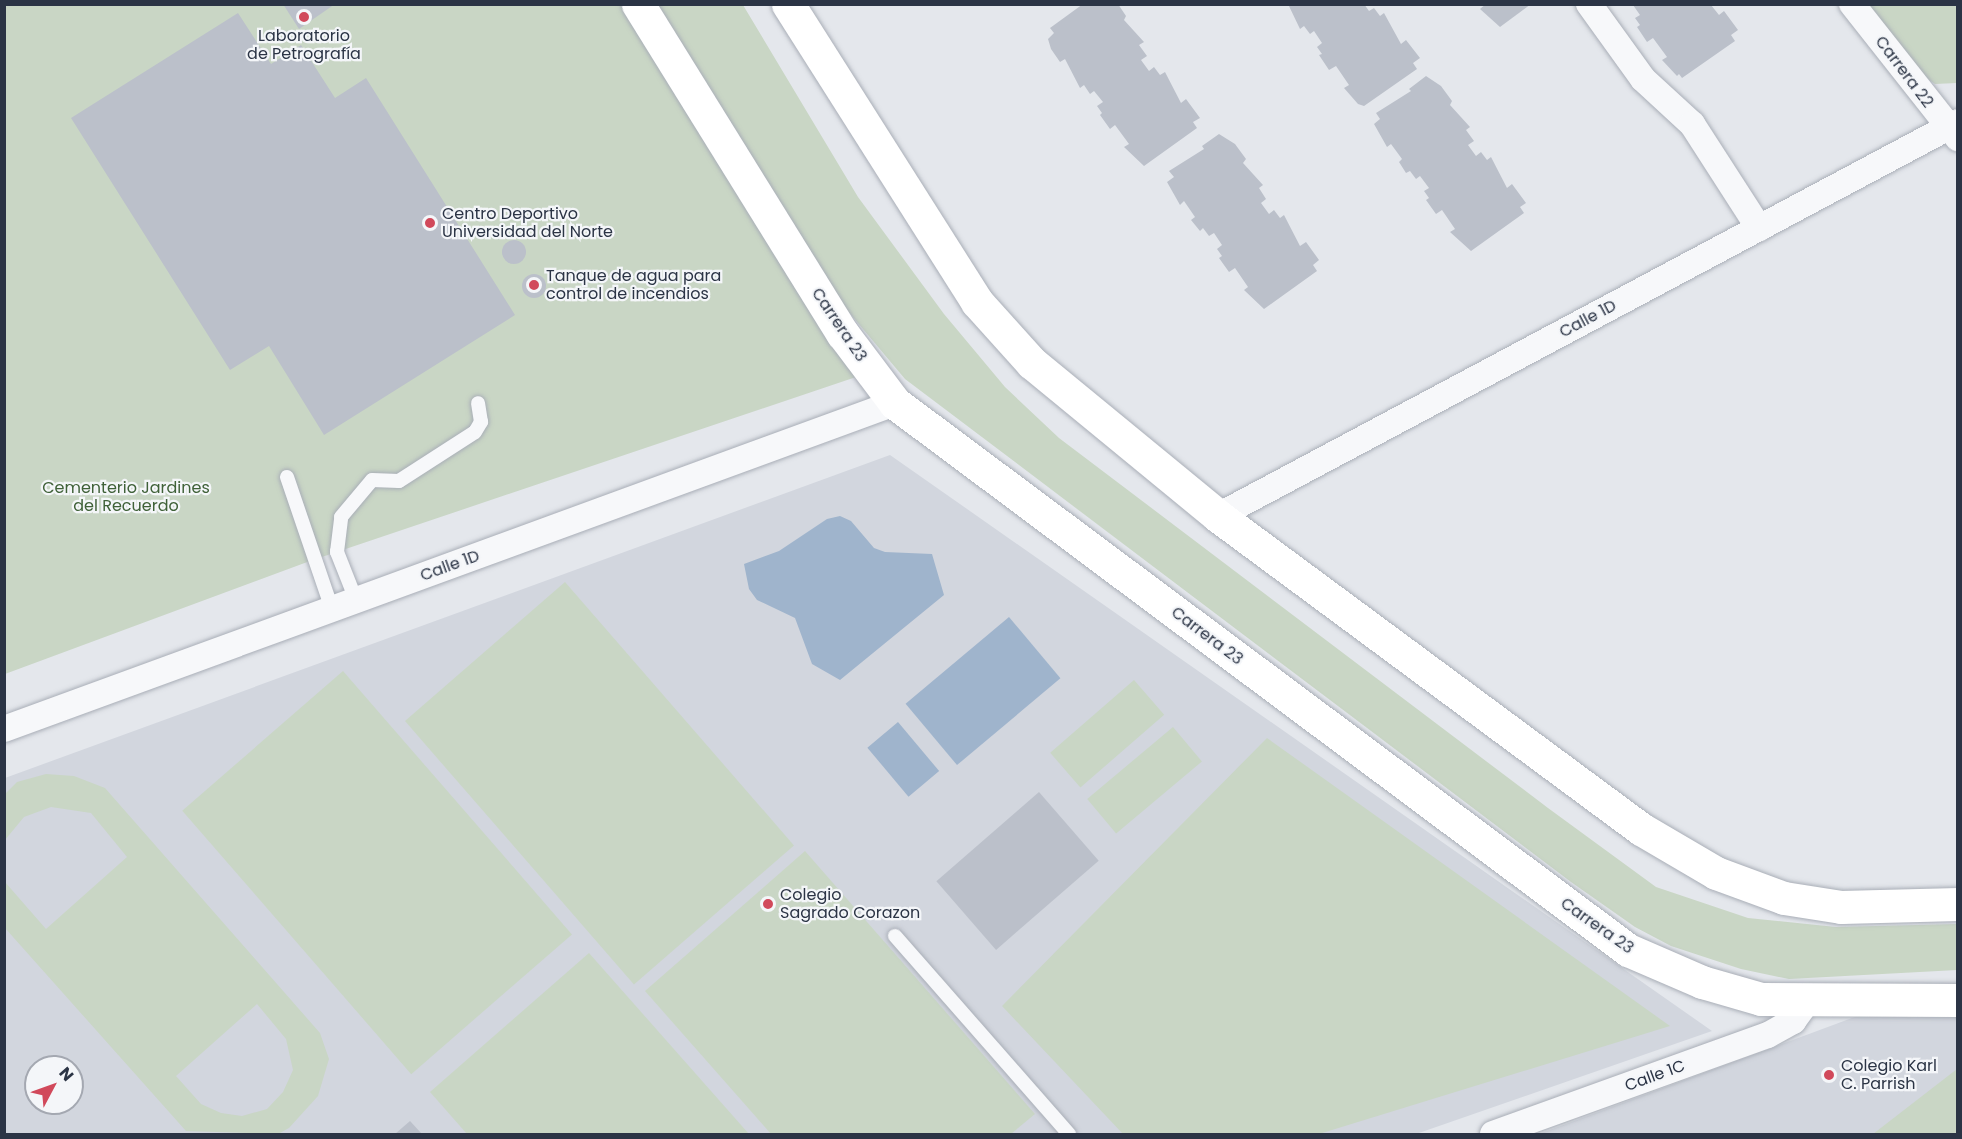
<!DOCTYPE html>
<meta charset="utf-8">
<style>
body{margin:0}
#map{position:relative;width:1962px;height:1139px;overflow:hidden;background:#e4e7ec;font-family:Poppins,sans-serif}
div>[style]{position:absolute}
.built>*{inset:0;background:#d2d6de}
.green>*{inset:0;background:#c9d6c5;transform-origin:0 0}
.water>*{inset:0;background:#9fb4cc;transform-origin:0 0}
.building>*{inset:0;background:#bbc0ca;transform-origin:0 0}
.round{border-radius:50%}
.roads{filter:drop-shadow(0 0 2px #a9aeb7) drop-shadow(0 0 2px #a9aeb7)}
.lane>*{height:14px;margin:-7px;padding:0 7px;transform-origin:7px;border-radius:7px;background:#f7f8fa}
.street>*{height:26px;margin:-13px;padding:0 13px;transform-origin:13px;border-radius:13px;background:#f7f8fa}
.secondary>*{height:33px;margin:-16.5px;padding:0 16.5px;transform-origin:16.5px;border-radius:16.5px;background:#fff}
.dots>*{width:16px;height:16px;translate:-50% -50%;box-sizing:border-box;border:3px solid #f4f6f9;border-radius:50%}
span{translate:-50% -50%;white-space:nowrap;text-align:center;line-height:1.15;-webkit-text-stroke:4.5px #f4f6f9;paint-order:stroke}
.poi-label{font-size:16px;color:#2b3445}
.left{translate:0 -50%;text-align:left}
.street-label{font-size:16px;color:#2b3445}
.park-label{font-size:16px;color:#3f6138}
.frame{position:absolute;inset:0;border:6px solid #2b3445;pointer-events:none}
.north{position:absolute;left:24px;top:1055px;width:60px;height:60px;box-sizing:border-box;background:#f4f6f9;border:2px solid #a4a8b1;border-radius:50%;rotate:49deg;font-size:16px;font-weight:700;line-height:24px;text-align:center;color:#2b3445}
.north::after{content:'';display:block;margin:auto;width:21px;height:27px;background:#d1495b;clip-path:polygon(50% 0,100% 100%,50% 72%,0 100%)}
</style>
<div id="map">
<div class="built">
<div style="clip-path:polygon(evenodd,890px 455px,1712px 1031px,1416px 1134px,5px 1134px,5px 778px,890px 455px,36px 1067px,72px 1067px,72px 1103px,36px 1103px,36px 1067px)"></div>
<div style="clip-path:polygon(1957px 1012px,1957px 1134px,1539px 1134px,1860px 1015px)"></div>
</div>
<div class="green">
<div style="clip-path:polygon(5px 5px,621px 5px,859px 376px,310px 561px,5px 674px)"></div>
<div style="clip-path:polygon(653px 5px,743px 5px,858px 197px,944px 314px,1005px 387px,1059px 438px,1548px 808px,1656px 887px,1748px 918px,1836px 927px,1957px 924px,1957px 970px,1789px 979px,1741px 969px,1671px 946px,1635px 927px,1571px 882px,905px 379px,821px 279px)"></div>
<div style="clip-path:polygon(1864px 5px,1957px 5px,1957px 83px,1935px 84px,1922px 75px)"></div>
<div style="left:565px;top:582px;width:349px;height:212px;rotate:49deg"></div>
<div style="left:343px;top:671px;width:349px;height:213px;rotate:49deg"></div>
<div style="left:1134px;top:680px;width:46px;height:111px;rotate:49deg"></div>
<div style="left:1173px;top:727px;width:45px;height:112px;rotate:50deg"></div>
<div style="clip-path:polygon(1267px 738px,1670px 1026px,1319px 1134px,1123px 1134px,1002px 1006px)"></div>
<div style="clip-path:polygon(evenodd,46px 774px,74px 776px,105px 788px,320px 1033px,329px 1059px,318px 1096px,289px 1128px,278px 1134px,186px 1131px,5px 928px,5px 882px,46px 929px,127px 857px,91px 813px,51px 807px,24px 817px,5px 840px,5px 794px,17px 782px,46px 774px,257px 1004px,286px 1039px,293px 1070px,283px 1092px,267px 1109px,242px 1116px,221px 1113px,201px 1104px,176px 1076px,257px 1004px)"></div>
<div style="clip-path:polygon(805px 851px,1035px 1114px,1011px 1134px,771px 1134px,645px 991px)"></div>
<div style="clip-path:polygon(589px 953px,749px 1134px,467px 1134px,430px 1092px)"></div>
<div style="clip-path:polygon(1957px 1069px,1957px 1134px,1873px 1134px)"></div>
</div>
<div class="water">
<div style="clip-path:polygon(840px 516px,851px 521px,874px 548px,885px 552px,932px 554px,944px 595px,840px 680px,812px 664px,795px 618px,757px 600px,749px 589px,744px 564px,779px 551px,827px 519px)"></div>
<div style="left:1009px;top:617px;width:80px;height:135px;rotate:50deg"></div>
<div style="left:898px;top:722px;width:64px;height:40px;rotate:50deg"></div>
</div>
<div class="building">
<div style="clip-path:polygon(283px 4px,335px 4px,299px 29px)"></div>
<div style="clip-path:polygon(1083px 4px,1118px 4px,1126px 16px,1124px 20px,1144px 42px,1139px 45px,1147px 56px,1141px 60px,1149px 71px,1154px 67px,1160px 75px,1165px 72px,1181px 103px,1186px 99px,1200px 118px,1193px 122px,1197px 128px,1144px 166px,1124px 147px,1129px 144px,1115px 125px,1110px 129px,1100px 115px,1102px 113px,1097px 106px,1103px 102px,1094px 91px,1090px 94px,1084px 85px,1080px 88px,1065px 59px,1060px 62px,1051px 49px,1048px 39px,1054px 33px,1050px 28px)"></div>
<div style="clip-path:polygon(1288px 4px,1364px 4px,1369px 11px,1374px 8px,1380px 16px,1384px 13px,1401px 44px,1406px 40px,1420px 58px,1413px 63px,1417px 69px,1364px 106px,1358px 104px,1344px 88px,1349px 85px,1336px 66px,1329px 70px,1319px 55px,1322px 54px,1317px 47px,1322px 43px,1314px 31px,1310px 34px,1304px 26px,1300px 29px)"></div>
<div style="clip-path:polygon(1486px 4px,1531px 4px,1500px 27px,1480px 9px)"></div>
<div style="clip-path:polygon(1633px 5px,1711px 5px,1719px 15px,1724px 11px,1738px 30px,1731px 35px,1735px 41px,1682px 78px,1679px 74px,1677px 76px,1662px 60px,1667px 57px,1653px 38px,1647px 42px,1637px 27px,1640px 25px,1635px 18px,1640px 15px)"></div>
<div style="clip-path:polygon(238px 13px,271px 64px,301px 45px,335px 98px,366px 78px,515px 315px,324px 435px,269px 346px,230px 370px,71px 118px)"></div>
<div style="clip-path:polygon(1426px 76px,1441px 86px,1452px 101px,1450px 105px,1470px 127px,1466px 130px,1474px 141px,1468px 145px,1476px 156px,1481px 152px,1487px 160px,1491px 157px,1507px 188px,1512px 184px,1526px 203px,1520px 207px,1524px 213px,1471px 251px,1450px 232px,1455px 229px,1442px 210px,1436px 214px,1426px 200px,1429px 198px,1424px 191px,1429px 188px,1420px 176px,1416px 179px,1410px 171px,1406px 173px,1399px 162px,1402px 159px,1391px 144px,1387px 147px,1374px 124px,1380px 119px,1376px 113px,1411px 91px,1409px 89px)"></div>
<div style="clip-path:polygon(1219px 134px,1235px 144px,1246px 159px,1243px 163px,1263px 185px,1259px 188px,1266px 199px,1261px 203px,1269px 214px,1274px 210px,1280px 218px,1284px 215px,1300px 246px,1306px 242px,1319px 260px,1313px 265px,1317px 271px,1264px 309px,1244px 290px,1248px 287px,1235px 268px,1229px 272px,1219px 258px,1222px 256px,1217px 249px,1222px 245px,1214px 233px,1209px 236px,1203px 228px,1200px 231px,1191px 220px,1195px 217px,1184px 201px,1180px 205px,1167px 182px,1174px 177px,1169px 171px,1204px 149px,1202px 146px)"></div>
<div class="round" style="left:502px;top:240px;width:24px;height:24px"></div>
<div class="round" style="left:522px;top:274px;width:24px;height:24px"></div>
<div style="left:1039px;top:792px;width:91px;height:136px;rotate:49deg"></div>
<div style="clip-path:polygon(410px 1121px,422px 1134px,395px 1134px)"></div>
</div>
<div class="roads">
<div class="lane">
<div style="left:287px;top:477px;width:139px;rotate:71.2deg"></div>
<div style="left:356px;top:600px;width:52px;rotate:-111.6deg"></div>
<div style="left:337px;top:552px;width:35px;rotate:-83deg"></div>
<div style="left:341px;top:517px;width:48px;rotate:-50deg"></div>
<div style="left:372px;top:480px;width:27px;rotate:2deg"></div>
<div style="left:399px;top:481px;width:90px;rotate:-32.8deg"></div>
<div style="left:475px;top:432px;width:12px;rotate:-59deg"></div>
<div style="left:481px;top:422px;width:19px;rotate:-99deg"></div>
<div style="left:895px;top:936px;width:264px;rotate:48.7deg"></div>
</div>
<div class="street">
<div style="left:1589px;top:4px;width:92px;rotate:54.2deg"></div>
<div style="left:1643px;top:79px;width:67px;rotate:42.6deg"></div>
<div style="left:1692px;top:124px;width:124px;rotate:57.2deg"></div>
<div style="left:1852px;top:4px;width:171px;rotate:51.7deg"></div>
<div style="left:1218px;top:516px;width:838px;rotate:-28.03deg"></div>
<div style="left:4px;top:729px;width:949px;rotate:-20.1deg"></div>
<div style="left:1493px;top:1134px;width:292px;rotate:-19.8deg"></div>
<div style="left:1768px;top:1035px;width:29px;rotate:-29deg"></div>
<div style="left:1793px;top:1021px;width:24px;rotate:-54deg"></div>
</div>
<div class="secondary">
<div style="left:638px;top:4px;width:388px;rotate:58.2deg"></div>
<div style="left:843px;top:334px;width:86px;rotate:53deg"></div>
<div style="left:895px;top:403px;width:915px;rotate:36.73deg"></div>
<div style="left:1628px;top:950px;width:81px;rotate:23.4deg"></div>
<div style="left:1702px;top:982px;width:61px;rotate:16.1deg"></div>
<div style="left:1761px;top:999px;width:197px;rotate:0.3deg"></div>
<div style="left:788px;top:4px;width:353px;rotate:57.6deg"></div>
<div style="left:977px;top:302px;width:82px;rotate:48deg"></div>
<div style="left:1032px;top:363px;width:241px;rotate:39.4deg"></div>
<div style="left:1218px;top:516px;width:526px;rotate:36.5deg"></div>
<div style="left:1641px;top:829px;width:87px;rotate:30.4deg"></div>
<div style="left:1716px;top:873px;width:72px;rotate:20.2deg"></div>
<div style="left:1784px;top:898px;width:58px;rotate:9deg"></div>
<div style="left:1841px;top:907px;width:117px;rotate:-1.5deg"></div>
</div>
</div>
<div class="dots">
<div style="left:304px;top:17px;background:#d1495b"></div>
<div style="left:430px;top:223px;background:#d1495b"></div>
<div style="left:534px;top:285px;background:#d1495b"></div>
<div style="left:768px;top:904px;background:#d1495b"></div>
<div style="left:1829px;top:1075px;background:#d1495b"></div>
</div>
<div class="poi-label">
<span style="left:304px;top:45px">Laboratorio<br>de Petrografía</span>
<span class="left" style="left:442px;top:223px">Centro Deportivo<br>Universidad del Norte</span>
<span class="left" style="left:546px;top:285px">Tanque de agua para<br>control de incendios</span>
<span class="left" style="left:780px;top:904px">Colegio<br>Sagrado Corazon</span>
<span class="left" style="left:1841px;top:1075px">Colegio Karl<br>C. Parrish</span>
</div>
<div class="street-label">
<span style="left:1904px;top:72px;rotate:53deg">Carrera 22</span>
<span style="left:1588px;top:319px;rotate:-28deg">Calle 1D</span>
<span style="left:839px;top:325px;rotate:56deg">Carrera 23</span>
<span style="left:450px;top:566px;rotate:-20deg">Calle 1D</span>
<span style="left:1207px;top:636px;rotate:37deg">Carrera 23</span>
<span style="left:1597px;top:926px;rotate:35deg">Carrera 23</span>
<span style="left:1655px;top:1076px;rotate:-20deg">Calle 1C</span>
</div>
<div class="park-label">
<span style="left:126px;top:497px">Cementerio Jardines<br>del Recuerdo</span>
</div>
<div class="frame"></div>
<div class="north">N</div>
</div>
